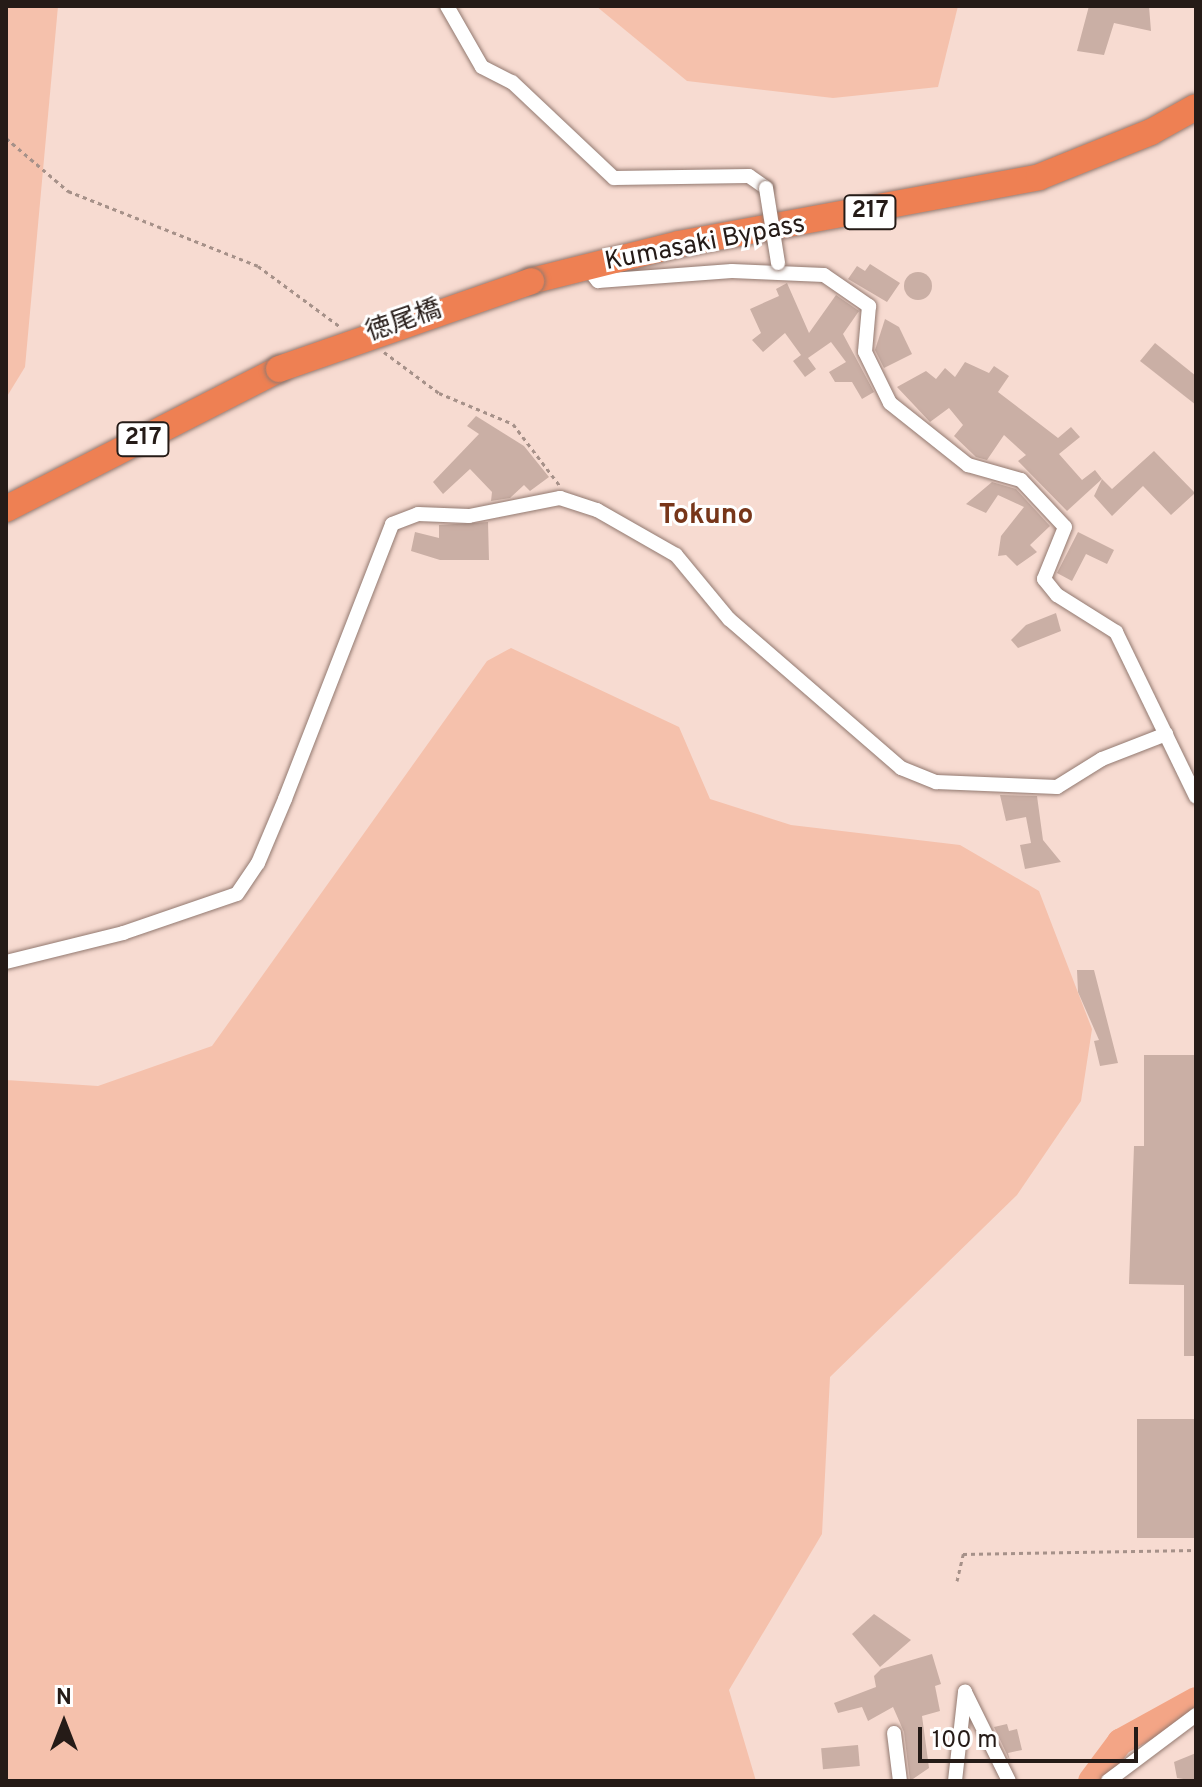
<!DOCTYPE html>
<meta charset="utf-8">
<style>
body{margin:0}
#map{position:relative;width:1202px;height:1787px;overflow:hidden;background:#f7dbd1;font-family:Overpass,"Noto Sans JP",sans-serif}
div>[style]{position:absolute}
.green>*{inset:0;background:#f5c1ac}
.river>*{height:26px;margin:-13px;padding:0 13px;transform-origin:13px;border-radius:13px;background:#f3a586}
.building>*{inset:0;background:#caafa5;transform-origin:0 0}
.round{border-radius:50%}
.path>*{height:3px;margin-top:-1.5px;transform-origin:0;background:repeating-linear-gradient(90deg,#a69189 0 4px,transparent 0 8px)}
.roads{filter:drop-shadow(0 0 2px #927970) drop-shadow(0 0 2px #927970)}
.street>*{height:14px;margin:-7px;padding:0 7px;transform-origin:7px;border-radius:7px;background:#fff}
.highway>*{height:26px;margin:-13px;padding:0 13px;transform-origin:13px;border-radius:13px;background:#ee8053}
.bridges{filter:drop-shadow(0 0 2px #927970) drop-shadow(0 0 2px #927970)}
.street-bridge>*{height:14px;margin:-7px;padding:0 7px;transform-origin:7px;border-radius:7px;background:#fff}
.highway-bridge>*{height:26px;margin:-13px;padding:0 13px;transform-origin:13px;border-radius:13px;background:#ee8053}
span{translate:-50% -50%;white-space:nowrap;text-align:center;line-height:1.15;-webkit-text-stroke:6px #fff;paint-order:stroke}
.shield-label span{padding:2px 6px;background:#fff;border:2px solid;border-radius:6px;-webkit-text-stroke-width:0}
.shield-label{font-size:24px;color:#251b17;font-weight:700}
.street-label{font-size:26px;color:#251b17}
.neighbourhood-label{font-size:28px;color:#77361a;font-weight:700}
.frame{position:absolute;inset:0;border:8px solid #251b17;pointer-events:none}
.north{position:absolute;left:24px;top:1683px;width:80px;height:80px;-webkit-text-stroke:6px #fff;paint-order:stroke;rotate:0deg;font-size:22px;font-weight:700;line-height:32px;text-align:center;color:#251b17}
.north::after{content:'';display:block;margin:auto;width:28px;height:36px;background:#251b17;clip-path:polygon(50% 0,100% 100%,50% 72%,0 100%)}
.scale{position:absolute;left:918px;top:1727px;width:220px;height:36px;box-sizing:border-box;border:4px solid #251b17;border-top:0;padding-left:10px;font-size:24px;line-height:28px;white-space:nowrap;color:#251b17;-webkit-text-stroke:6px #fff;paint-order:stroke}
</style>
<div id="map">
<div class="green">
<div style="clip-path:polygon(6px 6px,58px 6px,25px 367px,6px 398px)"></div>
<div style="clip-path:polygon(596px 6px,958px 6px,938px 87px,833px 98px,687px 81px)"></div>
<div style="clip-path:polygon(511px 648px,679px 727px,710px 799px,791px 825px,960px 845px,1039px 891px,1092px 1029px,1081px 1101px,1017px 1195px,830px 1377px,822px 1534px,729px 1690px,756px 1781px,6px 1781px,6px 1080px,98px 1086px,212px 1046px,487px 661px)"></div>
</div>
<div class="river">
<div style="left:1091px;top:1781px;width:49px;rotate:-53.4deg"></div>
<div style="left:1120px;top:1742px;width:87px;rotate:-28.9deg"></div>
</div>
<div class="building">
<div style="clip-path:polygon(1089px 6px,1149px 6px,1151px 31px,1114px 23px,1104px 55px,1077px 51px)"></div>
<div style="clip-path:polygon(870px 264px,900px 283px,887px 302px,848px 279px,857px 266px,865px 271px)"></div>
<div class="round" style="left:904px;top:272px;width:28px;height:28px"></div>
<div style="clip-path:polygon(787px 283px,809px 333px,836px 295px,859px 311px,843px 334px,874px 392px,862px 399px,852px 382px,835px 382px,829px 372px,846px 362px,831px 342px,808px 358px,816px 369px,805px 377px,793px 361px,801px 355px,785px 333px,763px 352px,752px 340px,761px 333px,750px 309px,779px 296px,776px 289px)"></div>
<div style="clip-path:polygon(885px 319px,899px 327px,912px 354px,884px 368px,875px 350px)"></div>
<div style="clip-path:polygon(1155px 343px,1196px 376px,1196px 405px,1140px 361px)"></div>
<div style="clip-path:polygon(965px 362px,989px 373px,994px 366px,1009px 376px,998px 392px,1058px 438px,1071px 427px,1080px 437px,1059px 454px,1082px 480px,1095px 470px,1102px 479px,1067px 511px,1018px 461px,1026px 455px,1004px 435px,987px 460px,976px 457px,954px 436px,963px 425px,949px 408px,930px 422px,897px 387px,926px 371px,936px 379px,945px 368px,955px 377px)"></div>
<div style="clip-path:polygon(476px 416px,524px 446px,549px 477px,530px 491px,524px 485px,510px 498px,491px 501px,492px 492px,470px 469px,443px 494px,433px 482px,479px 434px,467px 426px)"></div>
<div style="clip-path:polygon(1154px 451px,1195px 493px,1171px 515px,1143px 486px,1112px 516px,1094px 496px,1102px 479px,1112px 489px)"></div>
<div style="clip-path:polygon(992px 482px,1016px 489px,1050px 526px,1030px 545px,1037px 552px,1017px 566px,1006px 555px,998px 556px,1001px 536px,1024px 507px,998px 495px,986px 513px,966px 504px)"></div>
<div style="clip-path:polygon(488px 522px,489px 560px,440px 560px,411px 551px,415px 532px,439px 538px,439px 525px)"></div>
<div style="clip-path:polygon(1078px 532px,1114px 550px,1107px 564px,1086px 554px,1072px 581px,1057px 573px)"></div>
<div style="clip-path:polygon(1056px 613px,1061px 631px,1018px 648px,1011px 640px,1026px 625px)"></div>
<div style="clip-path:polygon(1000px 795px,1037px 796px,1043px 840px,1061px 862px,1025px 869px,1020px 845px,1031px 843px,1026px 817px,1006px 821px)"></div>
<div style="clip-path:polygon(1077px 970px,1094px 970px,1118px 1063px,1100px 1066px,1094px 1041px,1099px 1040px,1078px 992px)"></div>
<div style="clip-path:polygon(1144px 1055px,1196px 1055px,1196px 1356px,1184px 1356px,1184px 1285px,1129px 1284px,1134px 1146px,1144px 1146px)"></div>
<div style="left:1137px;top:1419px;width:59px;height:119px"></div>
<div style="clip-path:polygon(874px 1614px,911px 1640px,880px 1667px,852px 1634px)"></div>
<div style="clip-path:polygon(932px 1654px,941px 1684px,935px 1686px,940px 1711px,922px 1716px,929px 1768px,910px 1781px,904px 1732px,893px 1707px,868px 1721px,862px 1707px,838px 1713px,834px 1703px,876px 1687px,874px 1676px,881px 1669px)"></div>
<div style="clip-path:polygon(1007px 1724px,1009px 1731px,1017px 1729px,1022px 1750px,1008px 1753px,1010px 1761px,994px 1727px)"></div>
<div style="left:858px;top:1745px;width:21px;height:37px;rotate:85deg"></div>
<div style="clip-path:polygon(1196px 1753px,1196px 1781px,1177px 1778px,1174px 1762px)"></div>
</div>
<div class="path">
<div style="left:6px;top:138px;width:82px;rotate:40.5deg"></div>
<div style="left:68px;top:191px;width:204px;rotate:21.5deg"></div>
<div style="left:258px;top:266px;width:101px;rotate:36.5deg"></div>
<div style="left:384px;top:352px;width:69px;rotate:36.7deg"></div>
<div style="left:439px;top:393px;width:80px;rotate:22.7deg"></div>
<div style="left:513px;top:424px;width:78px;rotate:52.8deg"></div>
<div style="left:957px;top:1581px;width:28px;rotate:-77deg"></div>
<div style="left:963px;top:1554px;width:233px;rotate:-1deg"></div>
</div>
<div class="roads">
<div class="street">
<div style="left:447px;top:6px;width:70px;rotate:60.2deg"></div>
<div style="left:482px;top:67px;width:34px;rotate:27deg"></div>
<div style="left:512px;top:82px;width:140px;rotate:43.3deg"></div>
<div style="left:614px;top:178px;width:135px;rotate:-0.8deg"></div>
<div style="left:749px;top:176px;width:21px;rotate:35deg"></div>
<div style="left:587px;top:267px;width:18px;rotate:52deg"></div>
<div style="left:598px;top:281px;width:134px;rotate:-4.3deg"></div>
<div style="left:732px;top:271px;width:92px;rotate:2.5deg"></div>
<div style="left:824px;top:275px;width:55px;rotate:34.6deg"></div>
<div style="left:869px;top:306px;width:46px;rotate:95deg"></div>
<div style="left:865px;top:352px;width:57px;rotate:63.9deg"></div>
<div style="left:890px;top:403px;width:100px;rotate:38.5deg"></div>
<div style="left:968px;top:465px;width:55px;rotate:15.8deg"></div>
<div style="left:1021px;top:480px;width:64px;rotate:46.9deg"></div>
<div style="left:1065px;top:527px;width:56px;rotate:112deg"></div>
<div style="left:1044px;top:579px;width:21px;rotate:51deg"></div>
<div style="left:1057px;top:595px;width:70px;rotate:32.1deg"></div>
<div style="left:1116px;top:632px;width:183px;rotate:64.1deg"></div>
<div style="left:6px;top:962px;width:121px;rotate:-13.9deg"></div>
<div style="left:123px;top:933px;width:120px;rotate:-18.9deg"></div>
<div style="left:237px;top:894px;width:37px;rotate:-56deg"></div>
<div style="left:258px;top:863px;width:69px;rotate:-67.1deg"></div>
<div style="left:285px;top:799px;width:295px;rotate:-68.7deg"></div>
<div style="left:392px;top:524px;width:28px;rotate:-21deg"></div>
<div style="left:418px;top:514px;width:51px;rotate:2.2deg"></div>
<div style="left:469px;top:516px;width:93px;rotate:-11.2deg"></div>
<div style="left:560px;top:498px;width:39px;rotate:18deg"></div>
<div style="left:597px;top:510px;width:91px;rotate:29.7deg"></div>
<div style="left:676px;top:555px;width:83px;rotate:50.4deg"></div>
<div style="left:729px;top:619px;width:228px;rotate:40.9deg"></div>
<div style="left:901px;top:768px;width:38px;rotate:22deg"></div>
<div style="left:936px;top:782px;width:121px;rotate:2.4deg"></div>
<div style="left:1057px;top:787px;width:53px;rotate:-31.9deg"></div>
<div style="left:1102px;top:759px;width:69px;rotate:-21.3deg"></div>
<div style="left:894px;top:1733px;width:48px;rotate:82.9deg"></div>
<div style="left:955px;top:1781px;width:90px;rotate:-83.6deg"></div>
<div style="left:965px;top:1692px;width:99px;rotate:63.7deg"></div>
<div style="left:1108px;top:1781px;width:110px;rotate:-36.9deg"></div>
</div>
<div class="highway">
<div style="left:531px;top:281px;width:153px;rotate:-14deg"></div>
<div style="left:679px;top:244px;width:366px;rotate:-10.5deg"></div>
<div style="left:1039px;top:177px;width:121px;rotate:-21.9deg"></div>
<div style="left:1151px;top:132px;width:51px;rotate:-29.1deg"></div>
<div style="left:6px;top:509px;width:307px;rotate:-27.1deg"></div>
</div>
</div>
<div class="bridges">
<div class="street-bridge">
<div style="left:766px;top:188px;width:76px;rotate:80.9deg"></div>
</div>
<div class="highway-bridge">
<div style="left:279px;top:369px;width:267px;rotate:-19.2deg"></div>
</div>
</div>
<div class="shield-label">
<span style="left:870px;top:212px">217</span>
<span style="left:143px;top:439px">217</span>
</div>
<div class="street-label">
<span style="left:705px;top:244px;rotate:-11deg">Kumasaki Bypass</span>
<span style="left:404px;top:322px;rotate:-19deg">徳尾橋</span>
</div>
<div class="neighbourhood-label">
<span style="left:706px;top:516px">Tokuno</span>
</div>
<div class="frame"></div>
<div class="north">N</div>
<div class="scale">100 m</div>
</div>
